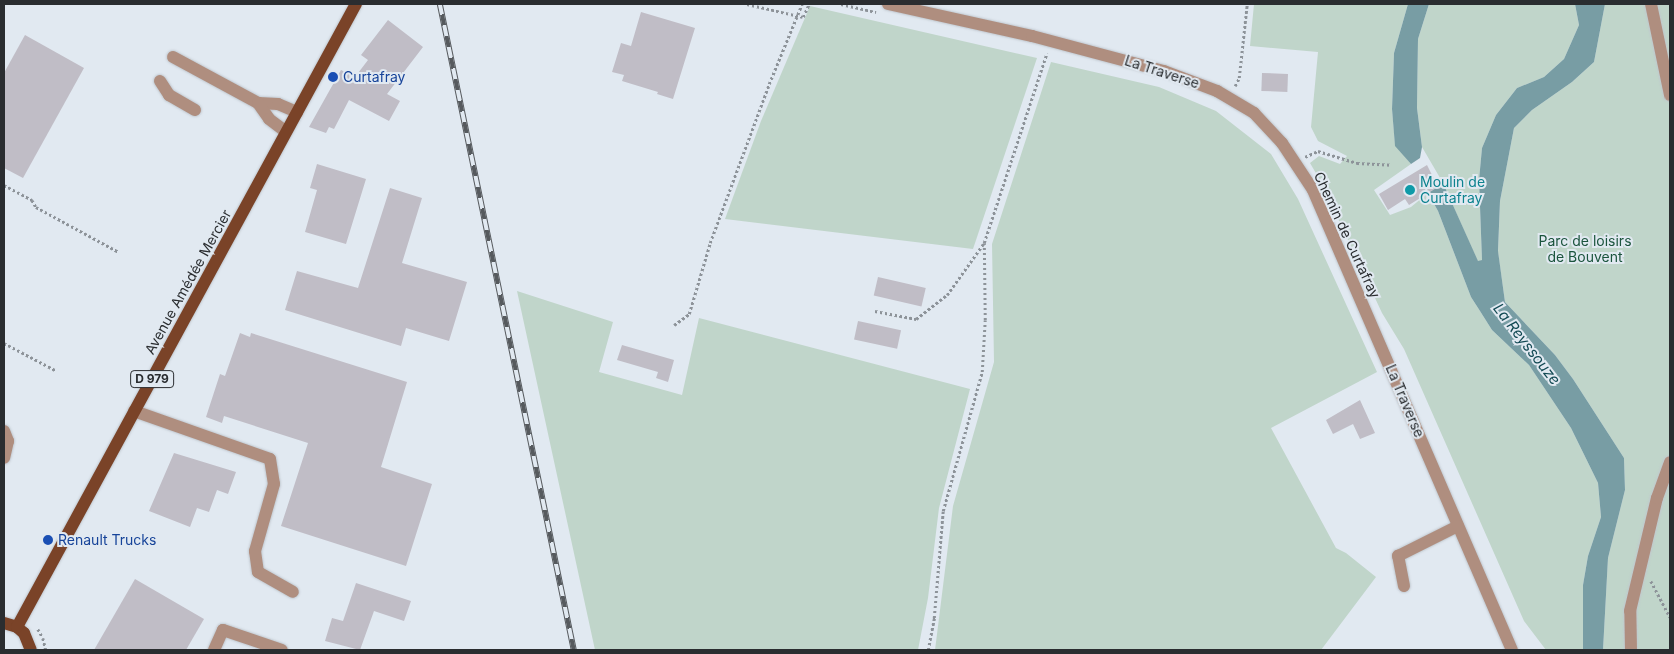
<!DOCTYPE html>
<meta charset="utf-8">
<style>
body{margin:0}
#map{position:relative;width:1674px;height:654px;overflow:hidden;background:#e1e9f1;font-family:Inter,sans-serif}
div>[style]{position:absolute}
.green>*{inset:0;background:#c0d5ca}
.water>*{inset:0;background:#789da4}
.building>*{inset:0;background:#c0bdc6;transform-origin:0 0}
.path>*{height:2.5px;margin-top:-1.25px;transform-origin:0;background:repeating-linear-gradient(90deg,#8d9399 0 2.5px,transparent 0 5px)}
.roads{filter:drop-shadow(0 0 1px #c0c7ce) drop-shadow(0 0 1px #c0c7ce)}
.minor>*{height:12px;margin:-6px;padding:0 6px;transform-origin:6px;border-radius:6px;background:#af8e7f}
.major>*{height:12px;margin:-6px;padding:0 6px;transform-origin:6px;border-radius:6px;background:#7a4328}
.rail>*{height:5.5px;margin-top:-2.75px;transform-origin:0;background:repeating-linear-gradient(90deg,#e1e9f1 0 11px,#565a5e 0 22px);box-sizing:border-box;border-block:1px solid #565a5e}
.dots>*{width:14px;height:14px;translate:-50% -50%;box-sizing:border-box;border:2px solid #e1e9f1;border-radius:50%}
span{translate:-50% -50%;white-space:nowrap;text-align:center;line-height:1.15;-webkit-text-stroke:4px #e1e9f1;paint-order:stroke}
.shield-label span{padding:1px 4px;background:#e1e9f1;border:1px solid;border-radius:4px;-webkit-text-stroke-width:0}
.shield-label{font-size:12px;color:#2a2d30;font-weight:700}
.street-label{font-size:14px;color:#2a2d30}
.transit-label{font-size:14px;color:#164399}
.left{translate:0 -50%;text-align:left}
.culture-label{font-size:14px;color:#0d838f}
.park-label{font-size:14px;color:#1b543d}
.water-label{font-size:15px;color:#124953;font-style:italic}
.frame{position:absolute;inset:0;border:5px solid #2a2d30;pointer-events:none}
</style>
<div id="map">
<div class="green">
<div style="clip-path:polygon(1254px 4px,1408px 4px,1394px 53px,1392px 109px,1395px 144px,1411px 164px,1374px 190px,1390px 215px,1411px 207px,1428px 193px,1438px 211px,1471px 297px,1480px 311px,1492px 330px,1529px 365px,1571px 428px,1598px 483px,1601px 517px,1588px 556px,1583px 585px,1583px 650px,1546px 650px,1524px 621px,1404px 349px,1382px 313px,1321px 182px,1310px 163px,1319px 156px,1340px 164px,1347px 156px,1318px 141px,1311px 127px,1318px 52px,1250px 46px)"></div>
<div style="clip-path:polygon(1429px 4px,1575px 4px,1579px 25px,1564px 59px,1544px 77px,1517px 88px,1496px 115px,1482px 148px,1479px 180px,1482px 260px,1478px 262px,1443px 183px,1422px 147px,1417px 108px,1418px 39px)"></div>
<div style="clip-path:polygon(1605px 4px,1670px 4px,1670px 650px,1603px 650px,1608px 558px,1625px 490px,1624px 458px,1573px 379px,1555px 355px,1505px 302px,1498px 252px,1500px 201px,1514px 128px,1532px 110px,1572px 82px,1594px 62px)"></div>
<div style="clip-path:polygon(810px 6px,1037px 58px,973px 249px,725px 219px,761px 121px)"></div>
<div style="clip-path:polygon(1051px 62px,1159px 87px,1216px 111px,1271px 154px,1298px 199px,1377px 372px,1271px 428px,1336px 548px,1346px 553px,1376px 577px,1321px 650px,935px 650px,953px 506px,994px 362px,992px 244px)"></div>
<div style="clip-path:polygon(517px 291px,613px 322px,599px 372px,682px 395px,699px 318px,970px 389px,939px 508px,928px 598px,918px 650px,595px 650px)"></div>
</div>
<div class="water">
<div style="clip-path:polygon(1408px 4px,1429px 4px,1418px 39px,1417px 108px,1422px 147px,1420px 158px,1411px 164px,1395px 146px,1392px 109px,1394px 53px)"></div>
<div style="clip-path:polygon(1575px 4px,1605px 4px,1594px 62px,1572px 82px,1532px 110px,1514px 128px,1500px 201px,1498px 251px,1505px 302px,1555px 355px,1573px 379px,1624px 458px,1625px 490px,1608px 558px,1603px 650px,1583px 650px,1583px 585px,1588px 556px,1601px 517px,1598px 483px,1571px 428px,1529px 365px,1492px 330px,1480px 311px,1471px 297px,1438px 211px,1428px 193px,1443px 183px,1478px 261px,1482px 260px,1479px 180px,1482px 148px,1496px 115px,1517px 88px,1544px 77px,1564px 59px,1579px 25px)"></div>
</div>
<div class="building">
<div style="clip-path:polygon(641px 12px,695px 28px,673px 99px,657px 94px,658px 92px,622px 81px,624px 75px,612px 72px,621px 43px,631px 46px)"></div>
<div style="clip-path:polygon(388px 20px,423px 47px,387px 94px,400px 101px,389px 121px,349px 100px,334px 129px,329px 127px,326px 133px,309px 127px,341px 70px,355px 77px,368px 60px,361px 55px)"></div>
<div style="clip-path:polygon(25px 35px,84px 68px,23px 178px,4px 168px,4px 73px)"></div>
<div style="left:1262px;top:73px;width:26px;height:18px;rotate:2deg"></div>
<div style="clip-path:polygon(317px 164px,366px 179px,346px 244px,305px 232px,317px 190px,310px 188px)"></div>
<div style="clip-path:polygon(1427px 165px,1438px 187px,1409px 205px,1405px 199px,1388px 210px,1379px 194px)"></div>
<div style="clip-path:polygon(390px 188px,422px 198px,402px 263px,467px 282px,449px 341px,406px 328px,401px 346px,285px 310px,297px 271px,358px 288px)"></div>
<div style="left:878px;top:277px;width:49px;height:19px;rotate:13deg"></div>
<div style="left:858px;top:321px;width:44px;height:19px;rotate:12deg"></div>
<div style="clip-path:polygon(240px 333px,250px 337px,251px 333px,407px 382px,381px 467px,432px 484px,406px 566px,281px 526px,308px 443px,224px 416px,222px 423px,206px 417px,220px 374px,225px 376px)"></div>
<div style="clip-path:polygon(622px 345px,674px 360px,668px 382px,656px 378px,658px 372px,617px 360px)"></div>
<div style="clip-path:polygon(1360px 400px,1375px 433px,1360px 439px,1353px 424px,1333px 434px,1326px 420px)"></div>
<div style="clip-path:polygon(174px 453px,236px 472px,228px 494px,217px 490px,209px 512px,197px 508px,190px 527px,149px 511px)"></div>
<div style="clip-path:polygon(135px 579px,204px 619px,186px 650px,94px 650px)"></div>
<div style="clip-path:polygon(356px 583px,411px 601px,404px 621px,374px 611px,360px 650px,325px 641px,332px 618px,343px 621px)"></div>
</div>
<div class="path">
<div style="left:747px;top:4px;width:57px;rotate:13.1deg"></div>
<div style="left:803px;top:17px;width:14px;rotate:-65deg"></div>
<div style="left:841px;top:4px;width:36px;rotate:13deg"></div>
<div style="left:1235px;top:86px;width:9px;rotate:-63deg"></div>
<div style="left:1239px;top:78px;width:74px;rotate:-83.8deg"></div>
<div style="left:1305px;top:157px;width:14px;rotate:-25deg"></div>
<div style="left:1318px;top:151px;width:41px;rotate:17.1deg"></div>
<div style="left:1357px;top:163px;width:34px;rotate:3deg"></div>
<div style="left:4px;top:185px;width:32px;rotate:28deg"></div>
<div style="left:32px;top:200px;width:8px;rotate:60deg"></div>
<div style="left:36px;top:207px;width:94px;rotate:28.5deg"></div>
<div style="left:875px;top:311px;width:42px;rotate:11deg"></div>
<div style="left:916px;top:319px;width:39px;rotate:-38deg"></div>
<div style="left:947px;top:295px;width:64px;rotate:-54.6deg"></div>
<div style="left:984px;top:243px;width:200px;rotate:-71.7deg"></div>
<div style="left:674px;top:325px;width:19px;rotate:-36deg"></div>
<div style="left:689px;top:314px;width:74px;rotate:-73.5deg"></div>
<div style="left:710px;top:243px;width:170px;rotate:-69.6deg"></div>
<div style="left:769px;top:84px;width:87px;rotate:-67.6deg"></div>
<div style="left:4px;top:343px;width:58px;rotate:27.9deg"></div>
<div style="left:1651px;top:581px;width:41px;rotate:62.2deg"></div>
<div style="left:38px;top:629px;width:10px;rotate:61deg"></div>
<div style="left:43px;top:638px;width:12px;rotate:76deg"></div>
<div style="left:928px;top:650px;width:33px;rotate:-79deg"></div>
<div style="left:934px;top:618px;width:107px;rotate:-85.2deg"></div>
<div style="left:943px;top:511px;width:144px;rotate:-74.3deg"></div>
<div style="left:982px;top:372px;width:52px;rotate:-86.7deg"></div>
<div style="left:985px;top:320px;width:77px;rotate:-90.7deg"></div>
</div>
<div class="roads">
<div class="minor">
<div style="left:888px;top:4px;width:148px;rotate:12.5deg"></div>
<div style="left:1032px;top:36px;width:137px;rotate:14.9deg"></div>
<div style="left:1164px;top:71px;width:57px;rotate:20.7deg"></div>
<div style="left:1217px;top:91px;width:43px;rotate:30.7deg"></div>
<div style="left:1254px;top:113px;width:41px;rotate:47deg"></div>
<div style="left:1282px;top:143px;width:56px;rotate:56.6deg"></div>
<div style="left:1313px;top:190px;width:501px;rotate:66.61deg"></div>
<div style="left:1651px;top:4px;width:93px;rotate:78.2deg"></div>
<div style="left:173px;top:57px;width:97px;rotate:28.4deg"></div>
<div style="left:258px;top:103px;width:20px;rotate:3deg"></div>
<div style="left:278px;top:104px;width:21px;rotate:23deg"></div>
<div style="left:160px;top:81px;width:17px;rotate:57deg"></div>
<div style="left:169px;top:95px;width:30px;rotate:30deg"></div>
<div style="left:258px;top:103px;width:19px;rotate:55deg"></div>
<div style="left:269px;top:119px;width:21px;rotate:37deg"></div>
<div style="left:134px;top:411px;width:144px;rotate:19.4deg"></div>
<div style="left:270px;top:459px;width:25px;rotate:81deg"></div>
<div style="left:274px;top:484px;width:70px;rotate:105.8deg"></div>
<div style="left:255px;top:551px;width:21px;rotate:82deg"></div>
<div style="left:258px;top:572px;width:40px;rotate:29.7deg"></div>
<div style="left:4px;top:431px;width:11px;rotate:68deg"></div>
<div style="left:8px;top:441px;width:17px;rotate:103deg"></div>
<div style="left:1404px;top:586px;width:31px;rotate:-101deg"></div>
<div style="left:1398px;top:556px;width:67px;rotate:-26.6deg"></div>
<div style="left:214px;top:650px;width:22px;rotate:-66deg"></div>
<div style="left:223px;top:630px;width:62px;rotate:18.7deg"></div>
<div style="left:1631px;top:650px;width:39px;rotate:-91deg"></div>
<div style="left:1630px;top:611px;width:116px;rotate:-76.6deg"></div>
<div style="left:1657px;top:498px;width:38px;rotate:-70deg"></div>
</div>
<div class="major">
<div style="left:4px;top:623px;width:14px;rotate:17deg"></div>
<div style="left:17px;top:627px;width:9px;rotate:41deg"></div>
<div style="left:24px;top:633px;width:18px;rotate:68deg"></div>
<div style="left:17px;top:627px;width:709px;rotate:-61.45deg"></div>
</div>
</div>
<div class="rail">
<div style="left:440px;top:4px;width:660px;rotate:78.28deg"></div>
</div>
<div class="dots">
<div style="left:333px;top:77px;background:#1a4fb4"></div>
<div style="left:1410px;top:190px;background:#0f9aa8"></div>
<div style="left:48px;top:540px;background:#1a4fb4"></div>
</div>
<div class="shield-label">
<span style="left:152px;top:379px">D 979</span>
</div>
<div class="street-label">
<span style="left:1162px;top:72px;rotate:18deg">La Traverse</span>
<span style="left:1347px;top:235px;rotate:65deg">Chemin de Curtafray</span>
<span style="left:188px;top:282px;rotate:-61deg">Avenue Amédée Mercier</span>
<span style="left:1405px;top:401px;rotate:67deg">La Traverse</span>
</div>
<div class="transit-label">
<span class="left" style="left:343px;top:77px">Curtafray</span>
<span class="left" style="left:58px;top:540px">Renault Trucks</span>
</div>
<div class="culture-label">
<span class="left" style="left:1420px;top:190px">Moulin de<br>Curtafray</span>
</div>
<div class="park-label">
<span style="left:1585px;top:249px">Parc de loisirs<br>de Bouvent</span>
</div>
<div class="water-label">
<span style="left:1527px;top:344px;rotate:52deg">La Reyssouze</span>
</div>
<div class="frame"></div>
</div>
